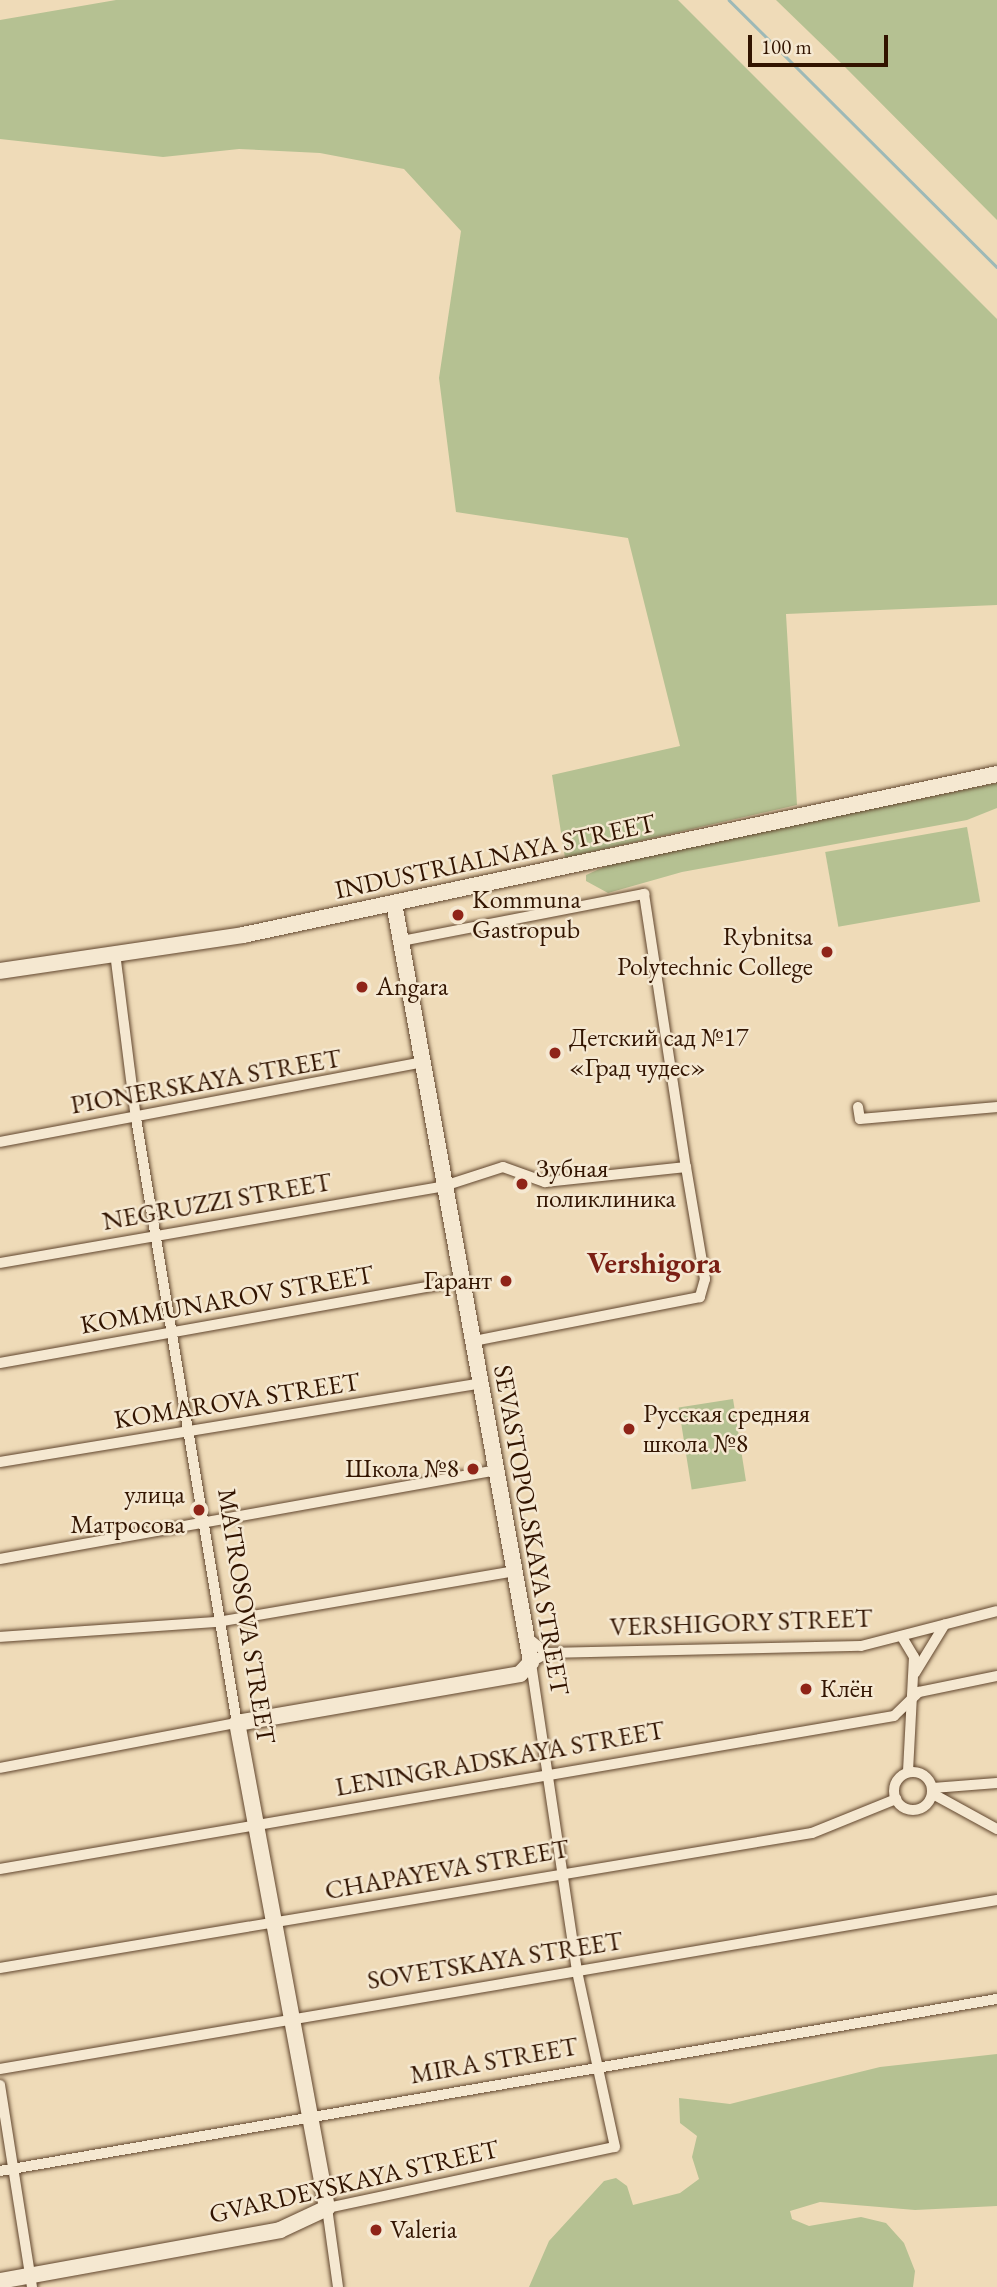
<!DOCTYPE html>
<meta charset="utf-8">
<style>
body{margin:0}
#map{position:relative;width:997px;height:2287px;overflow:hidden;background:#efdbb8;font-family:"EB Garamond",serif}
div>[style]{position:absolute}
.green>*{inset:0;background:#b5c192;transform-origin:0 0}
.stream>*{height:2.5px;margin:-1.25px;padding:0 1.25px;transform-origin:1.25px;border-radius:1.25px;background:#9db9b7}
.roads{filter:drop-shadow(0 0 2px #61462e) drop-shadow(0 0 2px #61462e)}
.street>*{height:10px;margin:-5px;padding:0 5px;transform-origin:5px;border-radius:5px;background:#f5e8d1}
.street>.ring{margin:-5px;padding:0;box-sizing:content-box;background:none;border:10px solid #f5e8d1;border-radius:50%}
.secondary>*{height:16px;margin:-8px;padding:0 8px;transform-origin:8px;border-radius:8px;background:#f5e8d1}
.dots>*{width:19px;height:19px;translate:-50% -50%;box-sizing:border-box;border:4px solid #f5e8d1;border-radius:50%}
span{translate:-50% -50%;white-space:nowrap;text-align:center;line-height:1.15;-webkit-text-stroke:5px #f5e8d1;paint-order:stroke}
.street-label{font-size:26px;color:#321400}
.poi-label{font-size:26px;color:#321400}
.left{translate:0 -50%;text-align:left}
.right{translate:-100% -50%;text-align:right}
.quarter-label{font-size:30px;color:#7a1f14;font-weight:700}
.scale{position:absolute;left:748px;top:35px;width:140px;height:32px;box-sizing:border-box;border:4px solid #321400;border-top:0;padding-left:9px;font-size:21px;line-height:24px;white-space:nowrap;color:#321400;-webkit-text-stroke:5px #f5e8d1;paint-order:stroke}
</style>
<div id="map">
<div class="green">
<div style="clip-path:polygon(116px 0,678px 0,997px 319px,997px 605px,786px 614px,797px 805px,565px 858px,552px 775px,680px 746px,628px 538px,456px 512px,439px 378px,461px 231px,404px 169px,320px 153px,239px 149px,163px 157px,0 139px,0 20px)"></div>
<div style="clip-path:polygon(776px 0,997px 0,997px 220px,842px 64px)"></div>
<div style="clip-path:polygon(997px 783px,997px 808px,967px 820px,682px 872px,608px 893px,586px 881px,586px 875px,615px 862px)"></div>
<div style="left:967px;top:827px;width:76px;height:144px;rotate:80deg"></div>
<div style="left:733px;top:1399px;width:83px;height:55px;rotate:81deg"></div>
<div style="clip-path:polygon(997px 2054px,997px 2206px,915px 2210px,820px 2202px,790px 2211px,792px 2219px,809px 2226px,861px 2217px,886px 2223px,904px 2243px,915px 2271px,913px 2287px,529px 2287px,549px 2241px,604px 2181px,616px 2178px,627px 2186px,633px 2205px,680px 2193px,699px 2179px,692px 2157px,697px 2136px,680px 2123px,679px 2098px,730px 2104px,880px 2067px)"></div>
</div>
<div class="stream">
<div style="left:729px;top:0;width:378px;rotate:44.9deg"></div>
</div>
<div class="roads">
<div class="street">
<div style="left:402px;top:941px;width:247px;rotate:-11deg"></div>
<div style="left:644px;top:894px;width:276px;rotate:81.3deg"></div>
<div style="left:858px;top:1107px;width:12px;rotate:81deg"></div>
<div style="left:860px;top:1119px;width:138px;rotate:-5deg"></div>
<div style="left:0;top:1142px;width:426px;rotate:-10.7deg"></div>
<div style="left:0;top:1263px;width:448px;rotate:-9.8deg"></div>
<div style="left:441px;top:1187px;width:65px;rotate:-17.9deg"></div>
<div style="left:503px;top:1167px;width:45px;rotate:19.7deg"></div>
<div style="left:545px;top:1182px;width:142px;rotate:-6.1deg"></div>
<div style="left:686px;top:1167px;width:114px;rotate:80.4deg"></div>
<div style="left:705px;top:1279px;width:19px;rotate:106deg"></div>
<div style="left:700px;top:1297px;width:231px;rotate:169deg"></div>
<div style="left:0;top:1363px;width:468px;rotate:-10.1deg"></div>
<div style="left:0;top:1462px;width:486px;rotate:-9.3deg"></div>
<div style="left:0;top:1559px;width:505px;rotate:-10.15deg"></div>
<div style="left:0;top:1637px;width:218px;rotate:-4deg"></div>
<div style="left:217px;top:1622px;width:302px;rotate:-9.7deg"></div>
<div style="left:902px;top:1637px;width:23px;rotate:59deg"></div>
<div style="left:914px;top:1657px;width:115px;rotate:93deg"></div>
<div style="left:529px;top:1639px;width:23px;rotate:38deg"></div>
<div style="left:547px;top:1653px;width:314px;rotate:-1.3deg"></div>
<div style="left:861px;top:1646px;width:140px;rotate:-14.4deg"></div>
<div style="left:915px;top:1673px;width:57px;rotate:-58.5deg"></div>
<div style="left:0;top:1768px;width:241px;rotate:-10.8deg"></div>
<div style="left:237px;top:1723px;width:612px;rotate:-99.49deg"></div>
<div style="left:136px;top:1119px;width:168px;rotate:-97.2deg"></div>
<div class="ring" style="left:894px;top:1772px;width:28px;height:28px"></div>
<div style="left:933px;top:1788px;width:64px;rotate:-4.5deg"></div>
<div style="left:933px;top:1794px;width:73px;rotate:28.7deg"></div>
<div style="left:0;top:1869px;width:907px;rotate:-9.71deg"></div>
<div style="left:894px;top:1716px;width:35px;rotate:-44deg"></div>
<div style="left:919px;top:1692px;width:80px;rotate:-11.6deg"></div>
<div style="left:0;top:1968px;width:823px;rotate:-9.44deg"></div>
<div style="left:812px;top:1833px;width:91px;rotate:-22deg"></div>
<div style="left:0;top:2069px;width:1011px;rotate:-9.62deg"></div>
<div style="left:0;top:2085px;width:205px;rotate:81deg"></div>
<div style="left:0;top:2171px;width:1012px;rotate:-9.79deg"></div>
<div style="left:338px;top:2287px;width:80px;rotate:-97.9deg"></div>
<div style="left:327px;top:2208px;width:294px;rotate:-12deg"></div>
<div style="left:615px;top:2147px;width:180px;rotate:-102.2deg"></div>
<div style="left:577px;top:1971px;width:312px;rotate:-98.5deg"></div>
<div style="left:531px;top:1662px;width:18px;rotate:-29deg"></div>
</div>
<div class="secondary">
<div style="left:0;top:971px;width:246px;rotate:-8.4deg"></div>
<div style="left:243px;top:935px;width:771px;rotate:-12.05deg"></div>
<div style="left:0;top:2281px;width:285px;rotate:-10.3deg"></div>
<div style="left:280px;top:2230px;width:52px;rotate:-25.1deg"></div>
<div style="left:327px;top:2208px;width:493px;rotate:-100.5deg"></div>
<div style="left:237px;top:1723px;width:287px;rotate:-9.8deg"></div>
<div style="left:520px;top:1674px;width:16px;rotate:-47deg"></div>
<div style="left:531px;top:1662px;width:771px;rotate:-100.23deg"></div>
</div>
</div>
<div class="dots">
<div style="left:458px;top:915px;background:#8f2418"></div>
<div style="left:827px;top:952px;background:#8f2418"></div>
<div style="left:362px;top:987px;background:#8f2418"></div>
<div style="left:555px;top:1053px;background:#8f2418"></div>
<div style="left:522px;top:1184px;background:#8f2418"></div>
<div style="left:506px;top:1281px;background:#8f2418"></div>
<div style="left:629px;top:1429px;background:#8f2418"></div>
<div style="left:473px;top:1469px;background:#8f2418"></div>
<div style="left:199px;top:1510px;background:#8f2418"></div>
<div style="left:806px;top:1689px;background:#8f2418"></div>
<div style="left:376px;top:2230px;background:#8f2418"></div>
</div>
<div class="street-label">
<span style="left:495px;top:857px;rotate:-12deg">INDUSTRIALNAYA STREET</span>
<span style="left:206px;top:1082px;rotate:-10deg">PIONERSKAYA STREET</span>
<span style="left:217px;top:1202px;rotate:-10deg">NEGRUZZI STREET</span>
<span style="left:227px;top:1300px;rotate:-10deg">KOMMUNAROV STREET</span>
<span style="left:237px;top:1401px;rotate:-9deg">KOMAROVA STREET</span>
<span style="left:531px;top:1530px;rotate:80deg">SEVASTOPOLSKAYA STREET</span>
<span style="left:246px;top:1616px;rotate:81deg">MATROSOVA STREET</span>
<span style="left:741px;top:1623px;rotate:-2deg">VERSHIGORY STREET</span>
<span style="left:500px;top:1759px;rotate:-10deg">LENINGRADSKAYA STREET</span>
<span style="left:447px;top:1870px;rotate:-10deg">CHAPAYEVA STREET</span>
<span style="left:495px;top:1961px;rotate:-9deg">SOVETSKAYA STREET</span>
<span style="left:494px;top:2061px;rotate:-10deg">MIRA STREET</span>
<span style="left:354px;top:2182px;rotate:-13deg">GVARDEYSKAYA STREET</span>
</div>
<div class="poi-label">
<span class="left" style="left:472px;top:915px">Kommuna<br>Gastropub</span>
<span class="right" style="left:813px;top:952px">Rybnitsa<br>Polytechnic College</span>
<span class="left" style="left:376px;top:987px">Angara</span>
<span class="left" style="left:569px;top:1053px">Детский сад №17<br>«Град чудес»</span>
<span class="left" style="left:536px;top:1184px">Зубная<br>поликлиника</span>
<span class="right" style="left:492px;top:1281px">Гарант</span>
<span class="left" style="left:643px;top:1429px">Русская средняя<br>школа №8</span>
<span class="right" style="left:459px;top:1469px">Школа №8</span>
<span class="right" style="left:185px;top:1510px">улица<br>Матросова</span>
<span class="left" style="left:820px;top:1689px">Клён</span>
<span class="left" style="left:390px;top:2230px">Valeria</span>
</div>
<div class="quarter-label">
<span style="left:654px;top:1263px">Vershigora</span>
</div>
<div class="scale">100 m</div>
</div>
